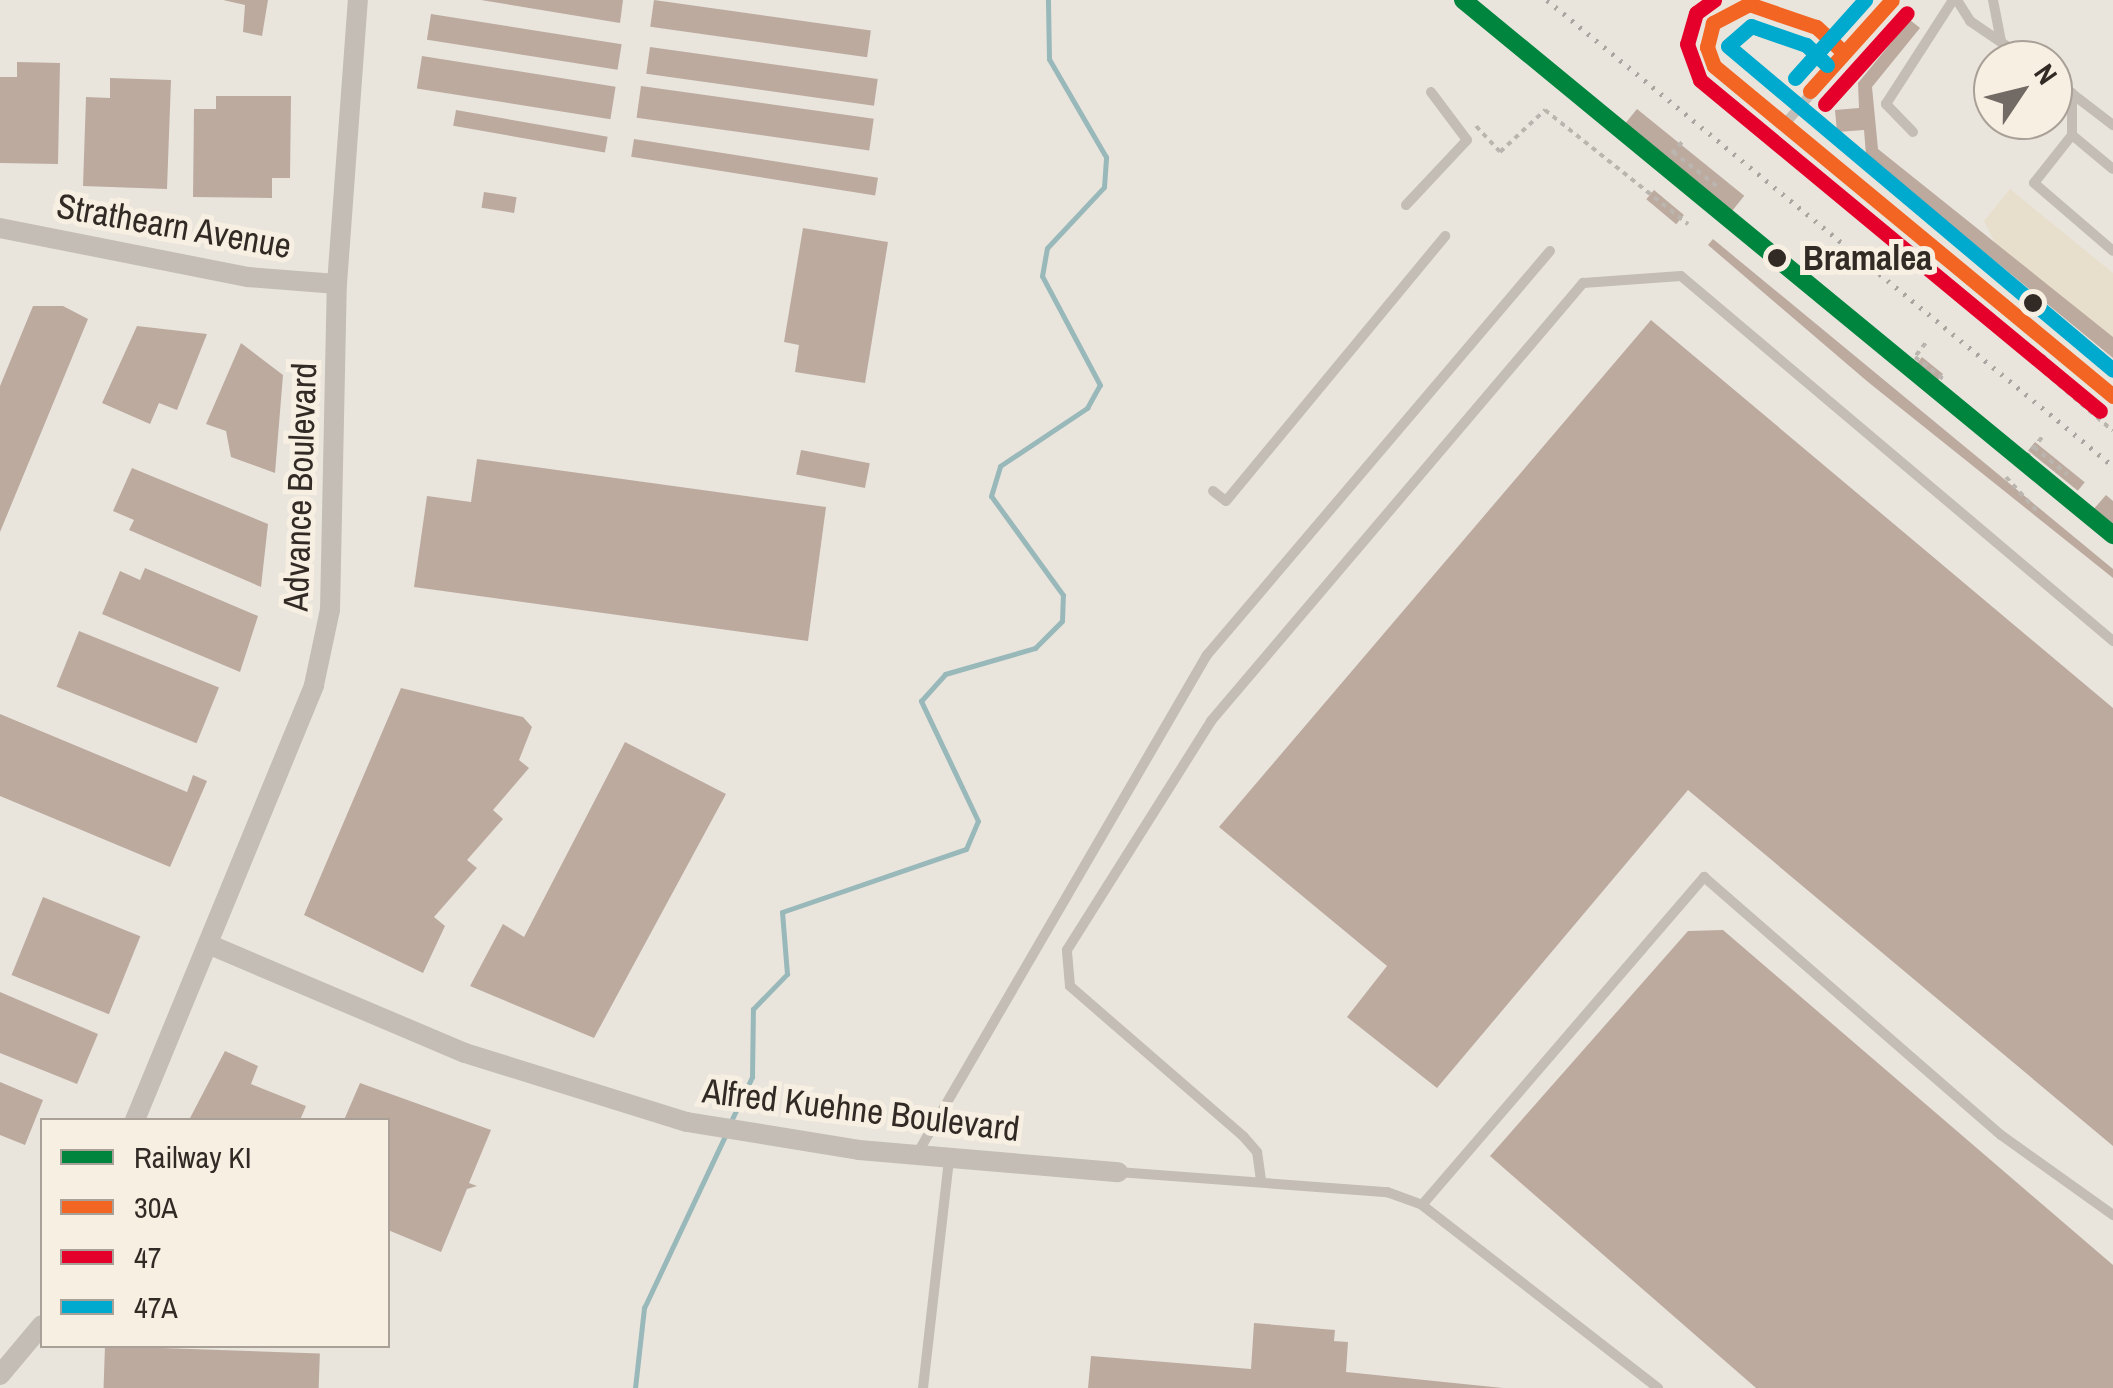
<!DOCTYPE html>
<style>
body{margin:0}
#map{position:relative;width:2113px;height:1388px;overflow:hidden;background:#e9e5dd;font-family:"Archivo Narrow",sans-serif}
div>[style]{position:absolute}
.plaza>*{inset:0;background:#e8decc}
.stream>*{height:5px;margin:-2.5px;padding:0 2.5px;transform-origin:2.5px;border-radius:2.5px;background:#99b8ba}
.building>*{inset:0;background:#bcaa9f;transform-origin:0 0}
.path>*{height:4px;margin-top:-2px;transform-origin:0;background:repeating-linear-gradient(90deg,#bbb5af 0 5px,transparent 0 10px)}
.lane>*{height:10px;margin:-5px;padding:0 5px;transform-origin:5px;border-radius:5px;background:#c3bdb6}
.street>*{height:20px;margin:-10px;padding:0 10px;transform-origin:10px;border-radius:10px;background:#c3bdb6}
.rail>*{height:5px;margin-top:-2.5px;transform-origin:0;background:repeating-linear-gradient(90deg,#aaa5a0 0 2.5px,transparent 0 10.5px)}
.bus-1>*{height:15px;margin:-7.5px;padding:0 7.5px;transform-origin:7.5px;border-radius:7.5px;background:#f26522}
.bus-2>*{height:15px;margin:-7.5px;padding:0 7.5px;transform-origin:7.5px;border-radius:7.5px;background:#e4002b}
.bus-3>*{height:15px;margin:-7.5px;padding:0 7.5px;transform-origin:7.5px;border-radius:7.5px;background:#00a9ce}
.rail-1>*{height:18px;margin:-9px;padding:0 9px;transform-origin:9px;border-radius:9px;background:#00853f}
.dots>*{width:28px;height:28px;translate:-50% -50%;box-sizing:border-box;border:5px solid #f8efe3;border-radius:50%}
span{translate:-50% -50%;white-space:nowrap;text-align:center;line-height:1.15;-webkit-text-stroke:10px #f8efe3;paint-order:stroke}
.street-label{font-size:35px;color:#322a25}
.stop-label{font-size:35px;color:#322a25;font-weight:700}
.left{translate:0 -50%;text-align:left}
.legend{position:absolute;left:40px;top:1118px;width:350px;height:230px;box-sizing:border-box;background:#f8efe3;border:2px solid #a9a097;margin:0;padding:12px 18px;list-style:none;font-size:30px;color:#322a25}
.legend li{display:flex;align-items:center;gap:20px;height:50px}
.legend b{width:50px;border:2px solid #a9a097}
.north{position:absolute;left:1973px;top:40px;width:100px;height:100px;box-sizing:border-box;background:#f8efe3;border:2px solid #a9a097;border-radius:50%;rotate:55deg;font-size:28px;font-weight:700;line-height:40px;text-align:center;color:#322a25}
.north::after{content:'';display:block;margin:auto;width:35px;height:45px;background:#726b65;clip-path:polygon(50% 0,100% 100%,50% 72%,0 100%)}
</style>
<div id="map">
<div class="plaza">
<div style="clip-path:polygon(2010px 189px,2113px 273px,2113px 342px,1997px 247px,1984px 221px)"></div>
</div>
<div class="stream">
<div style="left:731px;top:1121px;width:49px;rotate:-64.5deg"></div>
<div style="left:752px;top:1077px;width:68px;rotate:-89.2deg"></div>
<div style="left:753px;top:1009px;width:49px;rotate:-45.8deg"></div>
<div style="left:787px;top:974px;width:62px;rotate:-94.6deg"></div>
<div style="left:782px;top:912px;width:194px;rotate:-18.9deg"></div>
<div style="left:966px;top:849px;width:30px;rotate:-67deg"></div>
<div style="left:978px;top:821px;width:133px;rotate:-115.4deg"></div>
<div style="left:921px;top:701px;width:36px;rotate:-48deg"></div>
<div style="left:945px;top:674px;width:94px;rotate:-16.1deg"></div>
<div style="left:1035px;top:648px;width:38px;rotate:-45deg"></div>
<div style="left:1062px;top:621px;width:26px;rotate:-88deg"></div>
<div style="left:1063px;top:595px;width:122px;rotate:-126deg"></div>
<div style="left:991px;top:496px;width:31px;rotate:-73deg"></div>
<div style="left:1000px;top:466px;width:105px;rotate:-33.7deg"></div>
<div style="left:1087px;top:408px;width:26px;rotate:-61deg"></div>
<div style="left:1100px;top:385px;width:123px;rotate:-118deg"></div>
<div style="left:1042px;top:276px;width:28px;rotate:-80deg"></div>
<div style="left:1047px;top:248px;width:83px;rotate:-46.9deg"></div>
<div style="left:1104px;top:187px;width:30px;rotate:-86deg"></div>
<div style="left:1106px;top:157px;width:113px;rotate:-120.2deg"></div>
<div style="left:1049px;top:59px;width:59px;rotate:-91deg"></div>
<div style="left:635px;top:1388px;width:81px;rotate:-83.6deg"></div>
<div style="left:644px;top:1308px;width:190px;rotate:-64.8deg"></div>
</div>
<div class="building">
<div style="clip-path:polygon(223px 0,268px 0,262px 36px,243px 32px,245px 5px)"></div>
<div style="clip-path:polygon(481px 0,623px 0,620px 23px)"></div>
<div style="left:654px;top:0;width:219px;height:27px;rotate:8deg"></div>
<div style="left:431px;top:14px;width:193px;height:26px;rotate:9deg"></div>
<div style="clip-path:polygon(1910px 20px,1920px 28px,1872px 87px,1878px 149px,2113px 337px,2113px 358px,1866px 155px,1864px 130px,1837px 132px,1835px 110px,1859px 108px,1858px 83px)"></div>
<div style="left:650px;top:47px;width:230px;height:27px;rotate:8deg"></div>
<div style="left:422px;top:56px;width:196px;height:33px;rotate:9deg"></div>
<div style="clip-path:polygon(17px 62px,60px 63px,58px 164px,0 163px,0 77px,17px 77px)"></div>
<div style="clip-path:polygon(110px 78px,171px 80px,167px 189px,83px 186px,86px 97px,110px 98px)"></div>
<div style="left:641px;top:86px;width:235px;height:32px;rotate:8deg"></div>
<div style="clip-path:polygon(216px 96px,291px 96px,290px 178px,272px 178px,272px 198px,193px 197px,194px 109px,216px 109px)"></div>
<div style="left:1637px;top:109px;width:138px;height:21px;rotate:39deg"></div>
<div style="left:456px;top:110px;width:154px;height:16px;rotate:10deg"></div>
<div style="left:634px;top:139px;width:247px;height:18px;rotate:9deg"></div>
<div style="left:1654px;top:190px;width:39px;height:12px;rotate:40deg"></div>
<div style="left:484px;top:192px;width:33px;height:16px;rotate:9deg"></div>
<div style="clip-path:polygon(803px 228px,888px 242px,865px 383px,795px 372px,799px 345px,784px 342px)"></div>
<div style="clip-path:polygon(1713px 239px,2113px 569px,2113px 578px,1868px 382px,1708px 245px)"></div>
<div style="clip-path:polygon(33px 306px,63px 306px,88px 319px,0 532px,0 386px)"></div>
<div style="clip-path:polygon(1651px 320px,2113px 708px,2113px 1146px,1688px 790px,1437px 1088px,1347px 1017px,1387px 966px,1219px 827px)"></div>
<div style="clip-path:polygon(137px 326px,207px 334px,177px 410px,159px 403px,150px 424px,102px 403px)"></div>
<div style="clip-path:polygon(241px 343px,283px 375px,275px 473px,231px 457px,226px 431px,206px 424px)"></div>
<div style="left:1922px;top:357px;width:27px;height:8px;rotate:39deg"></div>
<div style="left:2035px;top:442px;width:64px;height:11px;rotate:39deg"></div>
<div style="left:801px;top:450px;width:70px;height:25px;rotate:11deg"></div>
<div style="clip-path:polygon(477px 459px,826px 507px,808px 641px,414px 587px,427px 496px,471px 502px)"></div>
<div style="clip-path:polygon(132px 468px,268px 524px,261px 587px,129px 530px,134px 520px,113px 511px)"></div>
<div style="clip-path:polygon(2106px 495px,2113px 501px,2113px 528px,2092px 511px)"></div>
<div style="clip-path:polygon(145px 568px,258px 616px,240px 672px,102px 614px,120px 571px,140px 580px)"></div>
<div style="left:79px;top:631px;width:151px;height:60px;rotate:22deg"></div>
<div style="clip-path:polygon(401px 688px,523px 717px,532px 727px,519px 760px,529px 768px,493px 810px,503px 819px,467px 860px,477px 868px,434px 917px,445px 926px,423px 973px,304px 915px)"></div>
<div style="clip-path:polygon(0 714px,187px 792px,193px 775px,207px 781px,170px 867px,0 796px)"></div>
<div style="clip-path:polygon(625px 742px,726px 794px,594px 1038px,470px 986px,503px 924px,524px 937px)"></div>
<div style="left:43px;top:897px;width:105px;height:84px;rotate:22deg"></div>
<div style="clip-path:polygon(1723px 930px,2113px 1265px,2113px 1388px,1756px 1388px,1490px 1156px,1688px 931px)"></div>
<div style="clip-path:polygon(0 992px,98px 1034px,77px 1084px,0 1053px)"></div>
<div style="clip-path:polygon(225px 1051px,258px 1066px,251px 1084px,306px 1106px,300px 1120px,189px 1120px)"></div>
<div style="clip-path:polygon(0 1082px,43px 1100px,25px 1145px,0 1135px)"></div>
<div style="clip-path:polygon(360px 1083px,491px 1130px,469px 1183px,477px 1186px,467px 1189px,441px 1252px,388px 1230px,388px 1120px,344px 1120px)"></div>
<div style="clip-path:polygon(1254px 1323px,1335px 1330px,1334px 1341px,1348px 1342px,1346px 1372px,1503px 1388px,1088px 1388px,1091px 1356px,1251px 1369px)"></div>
<div style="left:105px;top:1346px;width:215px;height:42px;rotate:2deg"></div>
</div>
<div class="path">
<div style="left:1476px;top:126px;width:35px;rotate:47deg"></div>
<div style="left:1500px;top:152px;width:62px;rotate:-43deg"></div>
<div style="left:1545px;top:110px;width:183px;rotate:38.6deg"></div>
<div style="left:1673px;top:152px;width:57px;rotate:37.9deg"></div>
<div style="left:1665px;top:161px;width:27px;rotate:-48deg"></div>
<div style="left:2045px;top:355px;width:13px;rotate:132deg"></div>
<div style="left:2036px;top:365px;width:101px;rotate:40.6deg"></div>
<div style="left:1915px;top:357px;width:36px;rotate:38deg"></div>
<div style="left:1910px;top:363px;width:28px;rotate:-52deg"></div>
<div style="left:2034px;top:447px;width:43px;rotate:39.3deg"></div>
<div style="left:2026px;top:457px;width:27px;rotate:-51deg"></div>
<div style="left:2006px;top:477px;width:45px;rotate:47.7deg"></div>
</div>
<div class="lane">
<div style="left:1957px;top:0;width:25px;rotate:58deg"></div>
<div style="left:1970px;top:21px;width:69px;rotate:34.4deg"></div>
<div style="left:1993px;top:0;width:42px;rotate:79deg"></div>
<div style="left:1841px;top:50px;width:34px;rotate:-137deg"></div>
<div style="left:1816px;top:27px;width:71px;rotate:-161.1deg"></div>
<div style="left:1749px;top:4px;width:41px;rotate:152.2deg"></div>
<div style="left:1713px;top:23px;width:25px;rotate:104deg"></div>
<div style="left:1707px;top:47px;width:20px;rotate:70deg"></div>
<div style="left:1714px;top:66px;width:65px;rotate:40.6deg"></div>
<div style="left:1763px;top:108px;width:453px;rotate:39.4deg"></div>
<div style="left:2053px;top:79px;width:76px;rotate:37.5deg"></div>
<div style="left:2072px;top:93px;width:42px;rotate:90deg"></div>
<div style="left:2072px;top:135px;width:61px;rotate:128.4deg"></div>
<div style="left:2034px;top:183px;width:104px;rotate:40.7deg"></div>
<div style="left:1784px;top:125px;width:165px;rotate:-49.2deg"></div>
<div style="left:1913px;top:132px;width:39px;rotate:-134deg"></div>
<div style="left:1886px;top:104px;width:124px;rotate:-57.2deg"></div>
<div style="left:2072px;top:135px;width:53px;rotate:39.7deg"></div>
<div style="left:1406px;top:205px;width:89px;rotate:-46.8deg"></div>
<div style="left:1467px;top:140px;width:60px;rotate:-126.9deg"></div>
<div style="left:1213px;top:491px;width:16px;rotate:38deg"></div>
<div style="left:1226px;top:501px;width:344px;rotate:-50.4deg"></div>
<div style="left:917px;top:1154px;width:577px;rotate:-59.84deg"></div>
<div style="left:1207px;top:655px;width:530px;rotate:-49.67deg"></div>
<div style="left:1118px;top:1172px;width:270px;rotate:4.3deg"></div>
<div style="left:1387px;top:1192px;width:37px;rotate:20deg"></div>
<div style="left:1422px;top:1205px;width:299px;rotate:37.8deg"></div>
<div style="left:1261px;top:1180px;width:28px;rotate:-98deg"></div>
<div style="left:1257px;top:1152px;width:21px;rotate:-131deg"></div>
<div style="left:1243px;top:1136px;width:229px;rotate:-139.1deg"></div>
<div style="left:1070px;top:986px;width:36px;rotate:-95deg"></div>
<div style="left:1067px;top:950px;width:271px;rotate:-57.8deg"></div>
<div style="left:1211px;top:721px;width:575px;rotate:-49.66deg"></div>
<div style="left:1583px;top:283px;width:98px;rotate:-4.1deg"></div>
<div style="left:1681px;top:276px;width:566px;rotate:40.19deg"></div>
<div style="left:1422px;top:1205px;width:433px;rotate:-49.3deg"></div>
<div style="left:1704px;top:877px;width:393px;rotate:41deg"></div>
<div style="left:2001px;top:1135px;width:138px;rotate:35.5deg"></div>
<div style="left:923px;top:1388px;width:230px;rotate:-83.5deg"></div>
</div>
<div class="street">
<div style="left:0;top:228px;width:253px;rotate:11.2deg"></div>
<div style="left:248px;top:277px;width:89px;rotate:4.5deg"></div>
<div style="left:208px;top:944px;width:279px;rotate:23deg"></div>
<div style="left:465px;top:1053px;width:232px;rotate:17.3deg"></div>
<div style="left:687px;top:1122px;width:174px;rotate:9.2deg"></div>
<div style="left:859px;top:1150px;width:260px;rotate:4.9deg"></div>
<div style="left:135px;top:1120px;width:470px;rotate:-67.6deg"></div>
<div style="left:314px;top:685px;width:77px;rotate:-78deg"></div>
<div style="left:330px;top:610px;width:326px;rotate:-88.8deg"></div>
<div style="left:337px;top:284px;width:285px;rotate:-85.8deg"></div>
<div style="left:0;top:1375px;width:65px;rotate:-50deg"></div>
</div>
<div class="rail">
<div style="left:1547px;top:0;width:733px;rotate:39.47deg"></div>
</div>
<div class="bus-1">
<div style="left:1841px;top:50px;width:34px;rotate:-137deg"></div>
<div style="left:1816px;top:27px;width:71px;rotate:-161.1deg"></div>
<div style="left:1749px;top:4px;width:41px;rotate:152.2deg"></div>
<div style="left:1713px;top:23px;width:25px;rotate:104deg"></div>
<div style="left:1707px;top:47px;width:20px;rotate:70deg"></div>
<div style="left:1714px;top:66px;width:518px;rotate:39.59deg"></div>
<div style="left:1810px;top:91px;width:122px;rotate:-48deg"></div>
</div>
<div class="bus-2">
<div style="left:1714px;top:0;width:22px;rotate:144deg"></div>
<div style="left:1696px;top:13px;width:32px;rotate:106deg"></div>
<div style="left:1687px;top:44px;width:38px;rotate:70deg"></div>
<div style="left:1700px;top:80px;width:519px;rotate:39.61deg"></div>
<div style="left:1825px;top:104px;width:122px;rotate:-48deg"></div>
</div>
<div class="bus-3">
<div style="left:1827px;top:65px;width:29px;rotate:-136deg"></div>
<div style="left:1806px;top:45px;width:58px;rotate:-160.9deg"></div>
<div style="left:1751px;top:26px;width:30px;rotate:139deg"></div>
<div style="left:1728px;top:46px;width:503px;rotate:40.08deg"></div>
<div style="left:1795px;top:78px;width:105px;rotate:-48.1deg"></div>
</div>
<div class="rail-1">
<div style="left:1463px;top:0;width:842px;rotate:39.46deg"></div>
</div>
<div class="dots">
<div style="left:1777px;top:258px;background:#322a25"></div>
<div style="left:2033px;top:303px;background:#322a25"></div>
</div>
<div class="street-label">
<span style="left:174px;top:226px;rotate:10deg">Strathearn Avenue</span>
<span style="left:300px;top:487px;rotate:-88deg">Advance Boulevard</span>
<span style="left:861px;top:1110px;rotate:7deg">Alfred Kuehne Boulevard</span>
</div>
<div class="stop-label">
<span class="left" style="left:1803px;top:258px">Bramalea</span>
</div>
<ul class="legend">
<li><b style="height:12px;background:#00853f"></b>Railway KI</li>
<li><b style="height:12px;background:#f26522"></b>30A</li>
<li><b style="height:12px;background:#e4002b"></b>47</li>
<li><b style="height:12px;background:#00a9ce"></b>47A</li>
</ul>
<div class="north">N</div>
</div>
